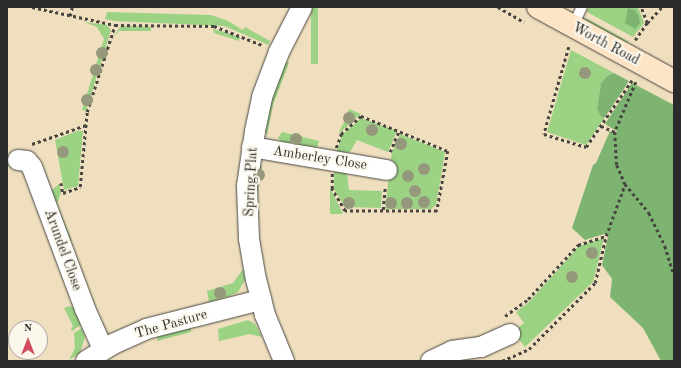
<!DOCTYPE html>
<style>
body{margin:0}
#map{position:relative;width:681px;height:368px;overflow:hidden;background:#efdfbf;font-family:"Old Standard TT",serif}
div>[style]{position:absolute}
.green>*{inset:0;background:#9cd284;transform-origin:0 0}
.forest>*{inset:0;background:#7db472}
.path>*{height:2.5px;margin-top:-1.25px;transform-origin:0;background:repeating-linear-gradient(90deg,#484641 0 3px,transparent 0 6px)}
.roads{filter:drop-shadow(0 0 1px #484641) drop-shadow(0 0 1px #484641)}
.lane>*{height:10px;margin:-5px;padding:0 5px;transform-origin:5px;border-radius:5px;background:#fff}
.street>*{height:20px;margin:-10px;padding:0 10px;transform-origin:10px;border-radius:10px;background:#fff}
.secondary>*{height:22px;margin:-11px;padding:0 11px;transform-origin:11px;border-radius:11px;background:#fee4c6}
.trees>*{width:12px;height:12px;margin:-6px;border-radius:50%;background:#96987c}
span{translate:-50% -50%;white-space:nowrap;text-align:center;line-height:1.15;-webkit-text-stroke:4px #fbf7ec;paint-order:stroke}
.street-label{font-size:14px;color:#2b2b2b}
.frame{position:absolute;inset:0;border:8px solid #2b2b2b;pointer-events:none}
.north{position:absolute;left:8px;top:320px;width:40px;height:40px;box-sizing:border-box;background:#fbf7ec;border:1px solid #a8a59f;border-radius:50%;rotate:0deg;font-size:11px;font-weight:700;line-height:16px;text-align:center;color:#2b2b2b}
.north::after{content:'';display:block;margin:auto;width:14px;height:18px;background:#d1495b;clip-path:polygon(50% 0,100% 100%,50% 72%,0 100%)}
</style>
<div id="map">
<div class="green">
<div style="left:311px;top:7px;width:7px;height:57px"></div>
<div style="clip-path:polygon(589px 7px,638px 7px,644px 23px,633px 37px,587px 12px)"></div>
<div style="clip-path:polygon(107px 12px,211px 15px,228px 21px,243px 30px,245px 27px,270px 41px,269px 45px,224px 26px,115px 21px,105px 19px)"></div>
<div style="left:586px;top:18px;width:48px;height:5px;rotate:29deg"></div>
<div style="clip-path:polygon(84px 22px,107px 25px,111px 30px,86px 111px,82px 110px,104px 39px,97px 27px)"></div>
<div style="clip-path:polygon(120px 27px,124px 26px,151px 27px,151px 31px,119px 31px,113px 38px)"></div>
<div style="clip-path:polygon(213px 29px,240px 37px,239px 41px,214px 33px)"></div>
<div style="clip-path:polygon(571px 50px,614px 73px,607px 76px,601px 83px,597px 109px,601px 117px,605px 117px,586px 145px,547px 132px)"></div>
<div style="clip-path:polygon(283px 60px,289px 63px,273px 105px,267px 135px,264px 131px,268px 104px)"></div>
<div style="clip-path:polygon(349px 109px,361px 114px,338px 134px,344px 122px)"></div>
<div style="clip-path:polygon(361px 118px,397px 131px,388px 152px,357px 140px,350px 152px,336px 153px,342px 135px)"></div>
<div style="clip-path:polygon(77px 131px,83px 131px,78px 186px,64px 190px,55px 140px)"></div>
<div style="clip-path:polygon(282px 132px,319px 141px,317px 148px,283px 143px,278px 138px)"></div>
<div style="clip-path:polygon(400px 134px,445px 152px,436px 205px,431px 209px,385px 209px,392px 152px)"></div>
<div style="left:256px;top:165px;width:6px;height:44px;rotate:9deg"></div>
<div style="clip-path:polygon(334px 167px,347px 174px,349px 190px,382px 191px,381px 208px,345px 207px,334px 189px)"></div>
<div style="clip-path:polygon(59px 184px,61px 192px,57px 204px,72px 241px,69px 242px,51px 191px)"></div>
<div style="clip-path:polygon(330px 188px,343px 214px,330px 214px)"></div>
<div style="clip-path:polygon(604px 238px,593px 282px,525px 347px,513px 332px,524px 323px,516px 312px,529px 302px,579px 246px)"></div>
<div style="clip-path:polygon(243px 269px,245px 280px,238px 292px,223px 299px,209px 302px,207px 291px,233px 283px)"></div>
<div style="clip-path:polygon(70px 306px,74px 308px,81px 325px,72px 331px,71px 329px,73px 326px,64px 308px)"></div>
<div style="clip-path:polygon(248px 320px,255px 324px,262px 337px,250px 334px,219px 341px,218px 329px)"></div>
<div style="clip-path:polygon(191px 327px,191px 332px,157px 341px,158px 334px)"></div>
<div style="clip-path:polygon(82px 328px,85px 337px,80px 353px,69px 360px,75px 348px,74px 333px)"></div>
</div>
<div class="forest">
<div style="clip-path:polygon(628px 8px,635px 10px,639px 16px,640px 23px,635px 29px,625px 23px)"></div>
<div style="clip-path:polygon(614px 73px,629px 81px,605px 117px,601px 117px,597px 109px,601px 83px,607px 76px)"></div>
<div style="clip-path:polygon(632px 83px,674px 105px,674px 361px,661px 361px,643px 328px,610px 297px,612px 279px,602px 265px,608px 236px,604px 234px,585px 240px,572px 228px,593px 165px,596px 163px,610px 131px,618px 132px,605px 124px)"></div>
</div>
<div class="path">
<div style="left:32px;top:7px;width:85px;rotate:12.2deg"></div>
<div style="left:115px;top:25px;width:99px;rotate:0.6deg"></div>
<div style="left:214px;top:26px;width:52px;rotate:21.6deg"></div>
<div style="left:498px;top:7px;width:30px;rotate:30deg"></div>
<div style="left:70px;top:16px;width:9px;rotate:-77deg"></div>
<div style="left:647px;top:23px;width:22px;rotate:-47deg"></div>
<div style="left:635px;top:40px;width:21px;rotate:-55deg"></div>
<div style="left:647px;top:23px;width:17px;rotate:-111deg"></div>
<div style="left:569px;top:47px;width:91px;rotate:106deg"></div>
<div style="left:544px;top:134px;width:44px;rotate:17.2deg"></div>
<div style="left:586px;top:147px;width:81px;rotate:-55.5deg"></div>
<div style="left:636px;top:82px;width:54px;rotate:112.8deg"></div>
<div style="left:615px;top:132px;width:33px;rotate:87deg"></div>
<div style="left:617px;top:165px;width:21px;rotate:67deg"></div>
<div style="left:625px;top:184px;width:38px;rotate:50deg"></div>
<div style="left:649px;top:213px;width:37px;rotate:64deg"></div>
<div style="left:665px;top:246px;width:30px;rotate:73deg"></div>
<div style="left:361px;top:116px;width:94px;rotate:21.9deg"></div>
<div style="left:448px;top:151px;width:61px;rotate:100.4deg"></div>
<div style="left:437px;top:211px;width:92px;rotate:180deg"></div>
<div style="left:345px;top:211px;width:26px;rotate:-121deg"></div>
<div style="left:332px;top:189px;width:30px;rotate:-90deg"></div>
<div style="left:332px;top:159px;width:27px;rotate:-70deg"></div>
<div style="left:341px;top:134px;width:27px;rotate:-42deg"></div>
<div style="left:601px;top:126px;width:15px;rotate:23deg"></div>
<div style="left:32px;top:144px;width:57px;rotate:-19.4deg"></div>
<div style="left:390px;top:152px;width:23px;rotate:-67deg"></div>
<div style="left:61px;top:183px;width:10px;rotate:79deg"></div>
<div style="left:63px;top:193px;width:18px;rotate:-19deg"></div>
<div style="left:80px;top:187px;width:75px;rotate:-84.7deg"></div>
<div style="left:87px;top:112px;width:91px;rotate:-72.2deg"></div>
<div style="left:383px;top:210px;width:23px;rotate:-85deg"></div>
<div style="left:505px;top:316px;width:29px;rotate:-36deg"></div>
<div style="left:528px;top:299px;width:74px;rotate:-47.2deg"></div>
<div style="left:578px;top:245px;width:28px;rotate:-18deg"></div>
<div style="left:502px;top:361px;width:30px;rotate:-24deg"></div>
<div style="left:529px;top:349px;width:93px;rotate:-45deg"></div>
<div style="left:595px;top:283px;width:48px;rotate:-76.8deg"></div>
<div style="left:606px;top:236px;width:55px;rotate:-69.9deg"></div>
</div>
<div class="roads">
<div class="lane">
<div style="left:573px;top:26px;width:21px;rotate:-65deg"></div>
</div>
<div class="street">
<div style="left:252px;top:147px;width:137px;rotate:9.7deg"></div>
<div style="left:18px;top:160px;width:9px;rotate:6deg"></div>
<div style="left:27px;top:161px;width:8px;rotate:50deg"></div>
<div style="left:32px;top:167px;width:152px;rotate:69.5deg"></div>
<div style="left:85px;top:309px;width:44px;rotate:65.8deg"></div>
<div style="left:86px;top:361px;width:32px;rotate:-32deg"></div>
<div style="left:113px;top:344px;width:36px;rotate:-24deg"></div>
<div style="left:146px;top:329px;width:119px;rotate:-14.2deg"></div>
<div style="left:284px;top:361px;width:50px;rotate:-112.4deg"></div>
<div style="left:265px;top:315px;width:36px;rotate:-104deg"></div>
<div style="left:256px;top:280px;width:42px;rotate:-99.7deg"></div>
<div style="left:249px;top:239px;width:53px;rotate:-92.2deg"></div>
<div style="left:247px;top:186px;width:56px;rotate:-81.7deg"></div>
<div style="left:255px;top:131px;width:35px;rotate:-78deg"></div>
<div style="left:262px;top:97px;width:48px;rotate:-69.3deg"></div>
<div style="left:279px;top:52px;width:51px;rotate:-62.9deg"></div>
<div style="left:431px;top:361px;width:23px;rotate:-25deg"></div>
<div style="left:452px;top:351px;width:29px;rotate:-8deg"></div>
<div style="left:481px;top:347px;width:32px;rotate:-24deg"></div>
</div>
<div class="secondary">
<div style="left:538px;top:7px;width:155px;rotate:28.6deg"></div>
</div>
</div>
<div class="trees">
<div style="left:102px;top:53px"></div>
<div style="left:96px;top:70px"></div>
<div style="left:585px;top:73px"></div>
<div style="left:87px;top:100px"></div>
<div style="left:349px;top:118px"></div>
<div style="left:372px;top:130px"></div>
<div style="left:296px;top:139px"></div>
<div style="left:401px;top:144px"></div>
<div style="left:63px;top:152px"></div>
<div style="left:424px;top:169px"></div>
<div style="left:259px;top:175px"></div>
<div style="left:408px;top:176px"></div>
<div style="left:415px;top:191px"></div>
<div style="left:424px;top:202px"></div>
<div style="left:349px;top:203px"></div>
<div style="left:391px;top:203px"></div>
<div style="left:407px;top:203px"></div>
<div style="left:592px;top:253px"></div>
<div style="left:572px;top:277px"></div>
<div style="left:220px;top:293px"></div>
</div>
<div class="street-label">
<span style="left:606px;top:44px;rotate:28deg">Worth Road</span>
<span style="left:320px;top:158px;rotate:9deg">Amberley Close</span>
<span style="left:251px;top:182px;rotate:-87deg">Spring Plat</span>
<span style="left:63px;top:250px;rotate:70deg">Arundel Close</span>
<span style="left:171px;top:324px;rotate:-16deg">The Pasture</span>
</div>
<div class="frame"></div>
<div class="north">N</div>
</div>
